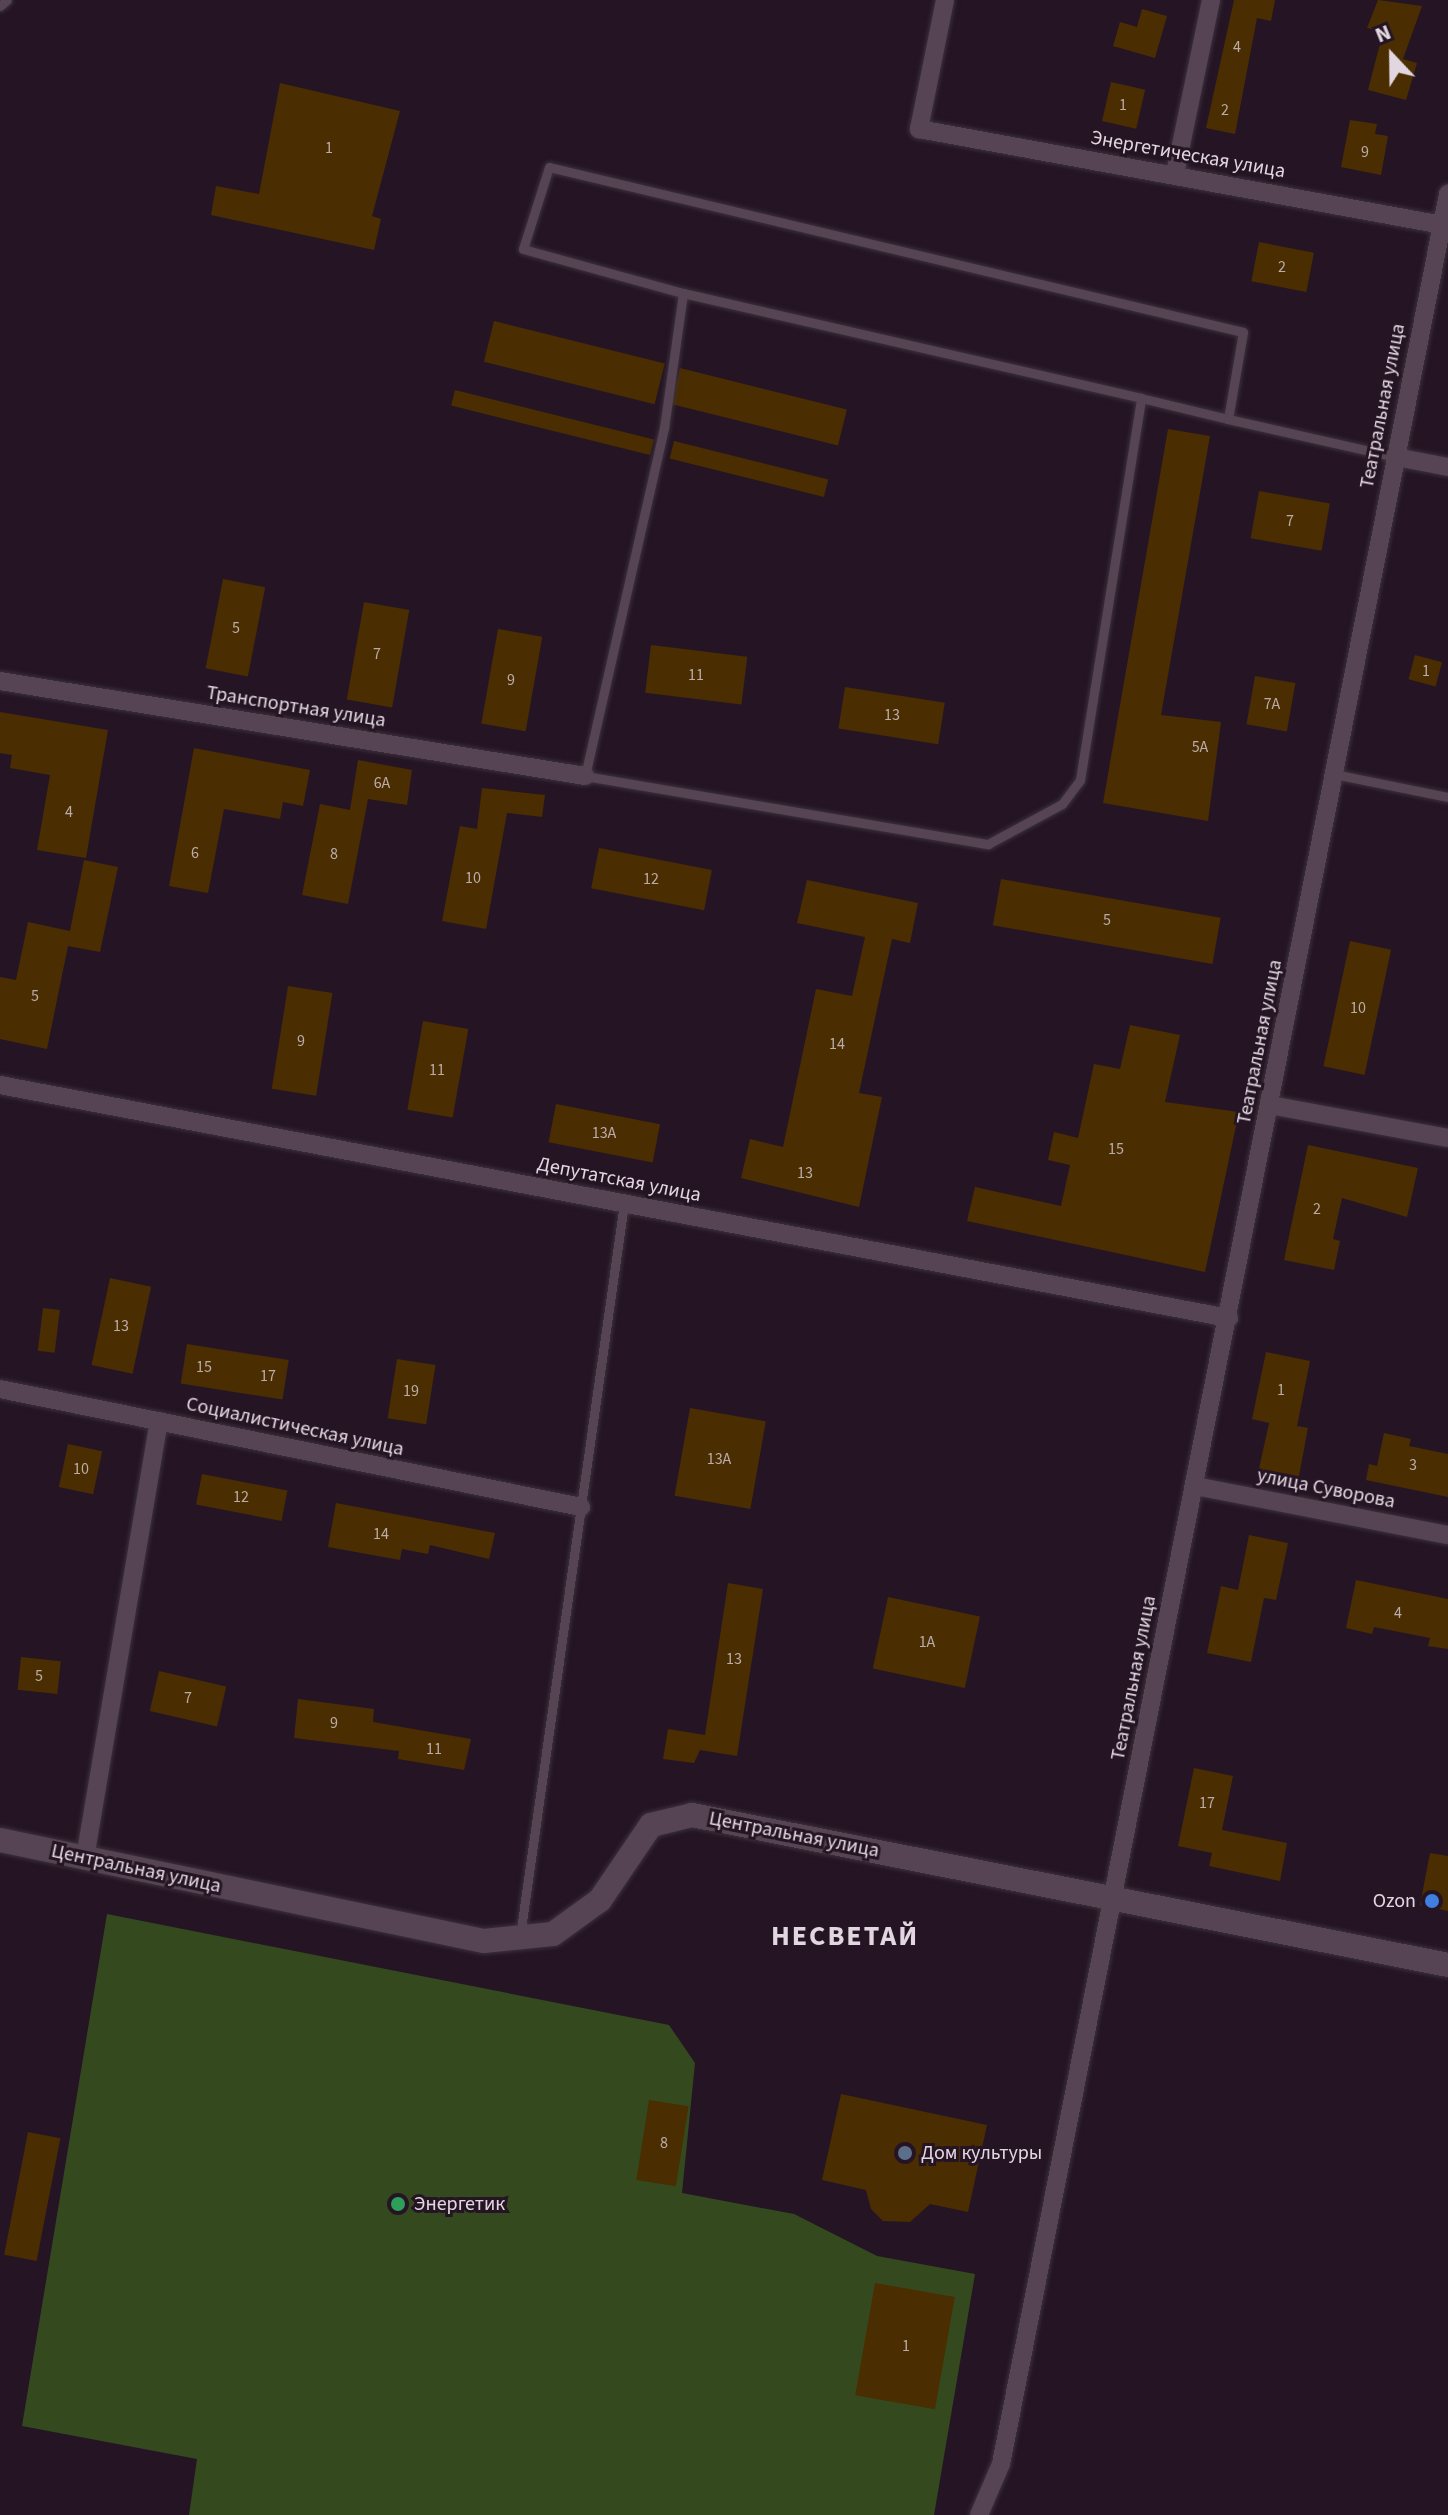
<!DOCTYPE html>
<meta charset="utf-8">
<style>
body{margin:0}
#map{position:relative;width:1448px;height:2515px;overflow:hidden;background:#251524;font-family:"Source Sans 3",sans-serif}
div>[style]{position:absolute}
.green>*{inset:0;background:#344a1e}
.building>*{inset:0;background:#4a2d01;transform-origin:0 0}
.roads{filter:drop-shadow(0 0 2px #3c313c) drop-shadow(0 0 2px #3c313c)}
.lane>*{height:9px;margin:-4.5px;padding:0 4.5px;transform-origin:4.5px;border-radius:4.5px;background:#564455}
.street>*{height:18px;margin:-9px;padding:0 9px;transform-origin:9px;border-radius:9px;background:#564455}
.secondary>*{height:24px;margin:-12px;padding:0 12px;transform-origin:12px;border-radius:12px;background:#564455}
.dots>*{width:22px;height:22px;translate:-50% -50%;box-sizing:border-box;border:4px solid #251524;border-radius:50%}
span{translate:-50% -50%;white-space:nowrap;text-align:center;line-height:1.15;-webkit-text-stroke:6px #251524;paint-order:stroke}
.number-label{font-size:16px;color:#bcaca9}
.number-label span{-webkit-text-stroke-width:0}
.street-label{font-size:20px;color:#e2d7e1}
.poi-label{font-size:20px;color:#e2d7e1}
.right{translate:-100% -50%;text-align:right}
.left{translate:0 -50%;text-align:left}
.district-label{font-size:28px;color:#e2d7e1;font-weight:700;letter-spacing:2px}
.north{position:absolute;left:1352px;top:16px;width:80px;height:80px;-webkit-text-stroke:6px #251524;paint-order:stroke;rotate:338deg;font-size:22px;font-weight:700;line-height:32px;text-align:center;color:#e2d7e1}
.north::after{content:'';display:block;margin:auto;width:28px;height:36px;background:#e2d7e1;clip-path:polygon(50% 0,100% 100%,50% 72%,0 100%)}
</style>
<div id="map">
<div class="green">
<div style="clip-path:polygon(107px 1914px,669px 2025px,695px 2063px,682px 2193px,794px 2214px,877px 2256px,975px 2274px,934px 2515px,189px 2515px,197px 2459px,22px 2426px)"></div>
</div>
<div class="building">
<div style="clip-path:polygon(1234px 0,1275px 0,1271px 21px,1257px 18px,1235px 134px,1206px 128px)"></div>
<div style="clip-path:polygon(1378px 0,1422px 6px,1403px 59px,1417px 63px,1406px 100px,1368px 90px,1383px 32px,1367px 28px)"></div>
<div style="clip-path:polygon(1142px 9px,1167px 16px,1155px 58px,1113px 46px,1120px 22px,1137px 27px)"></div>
<div style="left:1111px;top:82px;width:35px;height:40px;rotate:13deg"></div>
<div style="clip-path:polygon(280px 83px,400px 111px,372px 216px,381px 219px,374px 250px,211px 215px,216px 186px,259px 194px)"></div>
<div style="clip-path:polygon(1350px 120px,1377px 124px,1375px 134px,1388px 136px,1381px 175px,1341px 167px)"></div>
<div style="left:1259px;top:242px;width:56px;height:40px;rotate:11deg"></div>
<div style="left:494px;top:321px;width:176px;height:42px;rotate:14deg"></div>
<div style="left:680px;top:368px;width:172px;height:37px;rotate:14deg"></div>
<div style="left:455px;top:390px;width:205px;height:16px;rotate:14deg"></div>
<div style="clip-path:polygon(1168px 429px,1210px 436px,1161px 715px,1221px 722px,1208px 821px,1103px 803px)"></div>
<div style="left:674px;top:441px;width:159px;height:18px;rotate:14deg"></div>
<div style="left:1259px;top:491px;width:72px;height:48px;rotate:10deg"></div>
<div style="left:223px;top:579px;width:43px;height:91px;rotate:11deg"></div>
<div style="left:364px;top:602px;width:46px;height:99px;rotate:10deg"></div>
<div style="left:498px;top:629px;width:45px;height:96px;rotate:10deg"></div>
<div style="left:651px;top:645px;width:97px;height:48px;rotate:7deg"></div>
<div style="left:1415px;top:655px;width:28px;height:25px;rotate:15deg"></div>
<div style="left:1255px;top:676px;width:41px;height:49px;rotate:10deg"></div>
<div style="left:845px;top:687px;width:101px;height:42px;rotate:9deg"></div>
<div style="clip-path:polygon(0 712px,108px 730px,86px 858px,37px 850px,50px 775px,10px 768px,12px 755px,0 753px)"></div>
<div style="clip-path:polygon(194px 748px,310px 770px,303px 806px,283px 802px,280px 819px,224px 809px,208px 893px,169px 886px)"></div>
<div style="clip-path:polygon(358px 760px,412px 770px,407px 805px,368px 799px,348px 904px,302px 895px,320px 804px,350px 810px)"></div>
<div style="clip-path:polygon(482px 788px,545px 795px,542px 817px,507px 813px,486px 929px,442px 921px,460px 826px,477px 829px)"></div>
<div style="left:599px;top:848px;width:115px;height:41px;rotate:11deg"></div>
<div style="clip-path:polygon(84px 860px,118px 867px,100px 952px,68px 946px,47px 1049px,0 1039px,0 977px,16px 980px,28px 922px,70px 931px)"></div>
<div style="left:1001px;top:879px;width:223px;height:47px;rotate:10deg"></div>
<div style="clip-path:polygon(807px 880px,918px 903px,910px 943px,892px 939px,859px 1093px,882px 1097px,859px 1207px,741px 1178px,750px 1139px,783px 1147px,816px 989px,852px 996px,865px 937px,797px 923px)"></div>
<div style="left:1350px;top:941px;width:42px;height:128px;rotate:12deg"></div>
<div style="left:288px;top:986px;width:45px;height:104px;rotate:9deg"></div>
<div style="left:423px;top:1021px;width:46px;height:90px;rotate:10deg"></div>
<div style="clip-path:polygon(1130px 1025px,1180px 1035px,1165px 1102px,1239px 1112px,1205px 1272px,967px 1221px,975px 1187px,1061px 1206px,1070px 1165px,1048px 1160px,1054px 1132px,1078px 1138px,1094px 1064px,1120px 1069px)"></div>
<div style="left:556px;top:1104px;width:106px;height:39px;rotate:11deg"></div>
<div style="clip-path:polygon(1308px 1145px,1418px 1168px,1407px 1217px,1342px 1198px,1333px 1239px,1340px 1241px,1334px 1270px,1284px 1260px)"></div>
<div style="left:110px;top:1278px;width:42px;height:89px;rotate:12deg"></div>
<div style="left:43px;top:1308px;width:17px;height:43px;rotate:7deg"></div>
<div style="left:187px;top:1344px;width:103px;height:40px;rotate:9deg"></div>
<div style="clip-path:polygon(1266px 1352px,1310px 1361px,1297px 1426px,1308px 1428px,1297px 1486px,1257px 1478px,1269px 1423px,1252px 1419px)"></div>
<div style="left:397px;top:1359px;width:39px;height:60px;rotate:9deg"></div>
<div style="left:690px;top:1408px;width:77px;height:89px;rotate:10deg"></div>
<div style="clip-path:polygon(1384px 1433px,1411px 1439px,1409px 1446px,1448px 1454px,1448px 1497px,1366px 1480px,1369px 1464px,1377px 1466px)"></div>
<div style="left:68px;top:1444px;width:35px;height:44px;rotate:12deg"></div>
<div style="left:202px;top:1474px;width:87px;height:31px;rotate:11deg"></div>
<div style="clip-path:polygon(336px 1503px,495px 1533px,489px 1559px,430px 1545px,428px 1554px,402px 1549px,400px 1560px,328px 1547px)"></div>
<div style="clip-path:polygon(1249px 1535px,1288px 1543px,1276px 1600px,1264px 1598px,1251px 1662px,1207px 1653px,1221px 1586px,1238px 1590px)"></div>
<div style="clip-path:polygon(1356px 1580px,1448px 1599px,1448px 1649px,1428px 1646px,1430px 1638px,1374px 1627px,1372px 1634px,1346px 1628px)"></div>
<div style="clip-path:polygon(728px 1583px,763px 1589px,737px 1756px,700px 1750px,694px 1763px,663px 1759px,668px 1729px,705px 1735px)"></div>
<div style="left:888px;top:1597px;width:94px;height:73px;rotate:12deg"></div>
<div style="left:21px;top:1657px;width:40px;height:33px;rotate:6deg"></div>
<div style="left:159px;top:1671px;width:69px;height:41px;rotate:13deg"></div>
<div style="clip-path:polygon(298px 1699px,374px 1709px,373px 1722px,471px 1739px,464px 1770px,398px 1759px,399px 1751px,294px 1738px)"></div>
<div style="clip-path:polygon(1194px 1768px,1233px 1776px,1222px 1830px,1287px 1843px,1280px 1881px,1209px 1866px,1212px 1853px,1178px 1846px)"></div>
<div style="clip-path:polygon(1430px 1853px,1448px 1856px,1448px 1911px,1420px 1905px)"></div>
<div style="clip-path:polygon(841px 2094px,987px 2125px,968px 2212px,930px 2204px,910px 2222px,883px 2221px,871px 2209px,866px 2190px,822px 2180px)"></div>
<div style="left:649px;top:2100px;width:40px;height:81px;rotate:9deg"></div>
<div style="left:28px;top:2132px;width:33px;height:125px;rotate:11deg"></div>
<div style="left:875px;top:2283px;width:81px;height:114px;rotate:10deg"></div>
</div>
<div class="roads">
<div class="lane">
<div style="left:0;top:6px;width:9px;rotate:-41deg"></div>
<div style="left:683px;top:293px;width:136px;rotate:98deg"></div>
<div style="left:664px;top:428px;width:357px;rotate:102.8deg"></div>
<div style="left:585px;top:776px;width:409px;rotate:9.6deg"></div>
<div style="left:988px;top:844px;width:84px;rotate:-28.4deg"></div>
<div style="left:1062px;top:804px;width:30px;rotate:-53deg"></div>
<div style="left:1080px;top:780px;width:387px;rotate:-80.9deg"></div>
<div style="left:1228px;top:419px;width:88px;rotate:-80.2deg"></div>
<div style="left:1243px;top:332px;width:713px;rotate:-166.63deg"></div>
<div style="left:549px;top:167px;width:86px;rotate:107.6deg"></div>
<div style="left:523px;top:249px;width:166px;rotate:15.4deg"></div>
<div style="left:683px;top:293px;width:470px;rotate:12.9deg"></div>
<div style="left:1141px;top:398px;width:89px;rotate:13.6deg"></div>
<div style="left:1228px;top:419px;width:172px;rotate:12.7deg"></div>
<div style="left:1334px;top:774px;width:116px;rotate:11.4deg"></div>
<div style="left:520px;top:1936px;width:740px;rotate:-81.92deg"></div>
</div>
<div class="street">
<div style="left:945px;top:0;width:132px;rotate:101.4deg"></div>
<div style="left:919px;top:129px;width:538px;rotate:10.39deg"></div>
<div style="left:1175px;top:174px;width:178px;rotate:-78.3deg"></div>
<div style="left:1396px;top:457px;width:53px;rotate:10.9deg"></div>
<div style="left:0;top:681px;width:593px;rotate:9.22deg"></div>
<div style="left:0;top:1085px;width:1251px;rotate:10.74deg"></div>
<div style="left:1270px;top:1105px;width:181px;rotate:10.5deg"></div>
<div style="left:0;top:1389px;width:593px;rotate:11.48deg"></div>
<div style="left:1195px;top:1486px;width:258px;rotate:11deg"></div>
<div style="left:85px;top:1858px;width:443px;rotate:-80.4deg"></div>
<div style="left:979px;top:2515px;width:56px;rotate:-66.7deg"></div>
<div style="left:1001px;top:2464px;width:2314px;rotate:-78.86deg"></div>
</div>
<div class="secondary">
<div style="left:0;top:1840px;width:494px;rotate:11.8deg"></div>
<div style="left:484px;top:1941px;width:69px;rotate:-5.8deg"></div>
<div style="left:553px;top:1934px;width:58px;rotate:-35.9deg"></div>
<div style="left:600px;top:1900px;width:91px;rotate:-55.8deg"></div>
<div style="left:651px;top:1825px;width:42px;rotate:-13.7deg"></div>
<div style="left:692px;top:1815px;width:771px;rotate:11.22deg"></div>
</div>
</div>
<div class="dots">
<div style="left:1432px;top:1901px;background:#3f7fe0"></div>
<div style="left:905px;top:2153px;background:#5c6f8a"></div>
<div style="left:398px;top:2204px;background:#2e9e5b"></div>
</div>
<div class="number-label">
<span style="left:1237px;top:47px">4</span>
<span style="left:1123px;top:105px">1</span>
<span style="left:1225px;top:110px">2</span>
<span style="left:329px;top:148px">1</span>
<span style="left:1365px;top:152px">9</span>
<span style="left:1282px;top:267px">2</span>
<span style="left:1290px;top:521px">7</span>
<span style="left:236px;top:628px">5</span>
<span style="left:377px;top:654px">7</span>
<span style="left:1426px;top:671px">1</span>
<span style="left:696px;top:675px">11</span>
<span style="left:511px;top:680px">9</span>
<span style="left:1272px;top:704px">7А</span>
<span style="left:892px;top:715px">13</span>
<span style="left:1200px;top:747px">5А</span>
<span style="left:382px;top:783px">6А</span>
<span style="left:69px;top:812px">4</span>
<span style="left:195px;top:853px">6</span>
<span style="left:334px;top:854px">8</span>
<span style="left:473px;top:878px">10</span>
<span style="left:651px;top:879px">12</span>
<span style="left:1107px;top:920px">5</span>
<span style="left:35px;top:996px">5</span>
<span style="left:1358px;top:1008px">10</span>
<span style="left:301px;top:1041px">9</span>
<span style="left:837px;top:1044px">14</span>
<span style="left:437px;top:1070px">11</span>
<span style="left:604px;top:1133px">13А</span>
<span style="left:1116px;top:1149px">15</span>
<span style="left:805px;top:1173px">13</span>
<span style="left:1317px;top:1209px">2</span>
<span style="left:121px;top:1326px">13</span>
<span style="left:204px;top:1367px">15</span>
<span style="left:268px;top:1376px">17</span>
<span style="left:1281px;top:1390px">1</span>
<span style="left:411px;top:1391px">19</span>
<span style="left:719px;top:1459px">13А</span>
<span style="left:1413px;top:1465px">3</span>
<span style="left:81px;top:1469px">10</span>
<span style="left:241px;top:1497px">12</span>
<span style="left:381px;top:1534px">14</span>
<span style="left:1398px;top:1613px">4</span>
<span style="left:927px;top:1642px">1А</span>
<span style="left:734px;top:1659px">13</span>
<span style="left:39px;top:1676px">5</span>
<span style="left:188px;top:1698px">7</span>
<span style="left:334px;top:1723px">9</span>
<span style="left:434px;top:1749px">11</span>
<span style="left:1207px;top:1803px">17</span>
<span style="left:664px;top:2143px">8</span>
<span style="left:906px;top:2346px">1</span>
</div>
<div class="street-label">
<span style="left:1188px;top:155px;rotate:10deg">Энергетическая улица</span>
<span style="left:1383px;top:406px;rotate:-79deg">Театральная улица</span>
<span style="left:296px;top:707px;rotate:9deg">Транспортная улица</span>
<span style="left:1260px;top:1042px;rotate:-79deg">Театральная улица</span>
<span style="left:619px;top:1180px;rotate:11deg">Депутатская улица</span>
<span style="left:295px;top:1427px;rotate:12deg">Социалистическая улица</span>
<span style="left:1326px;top:1489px;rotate:11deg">улица Суворова</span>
<span style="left:1134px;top:1678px;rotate:-79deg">Театральная улица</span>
<span style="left:794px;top:1835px;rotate:11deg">Центральная улица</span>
<span style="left:136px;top:1869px;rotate:12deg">Центральная улица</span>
</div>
<div class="poi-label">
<span class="right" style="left:1416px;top:1901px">Ozon</span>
<span class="left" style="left:921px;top:2153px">Дом культуры</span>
<span class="left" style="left:414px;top:2204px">Энергетик</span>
</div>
<div class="district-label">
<span style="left:845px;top:1936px">НЕСВЕТАЙ</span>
</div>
<div class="north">N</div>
</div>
